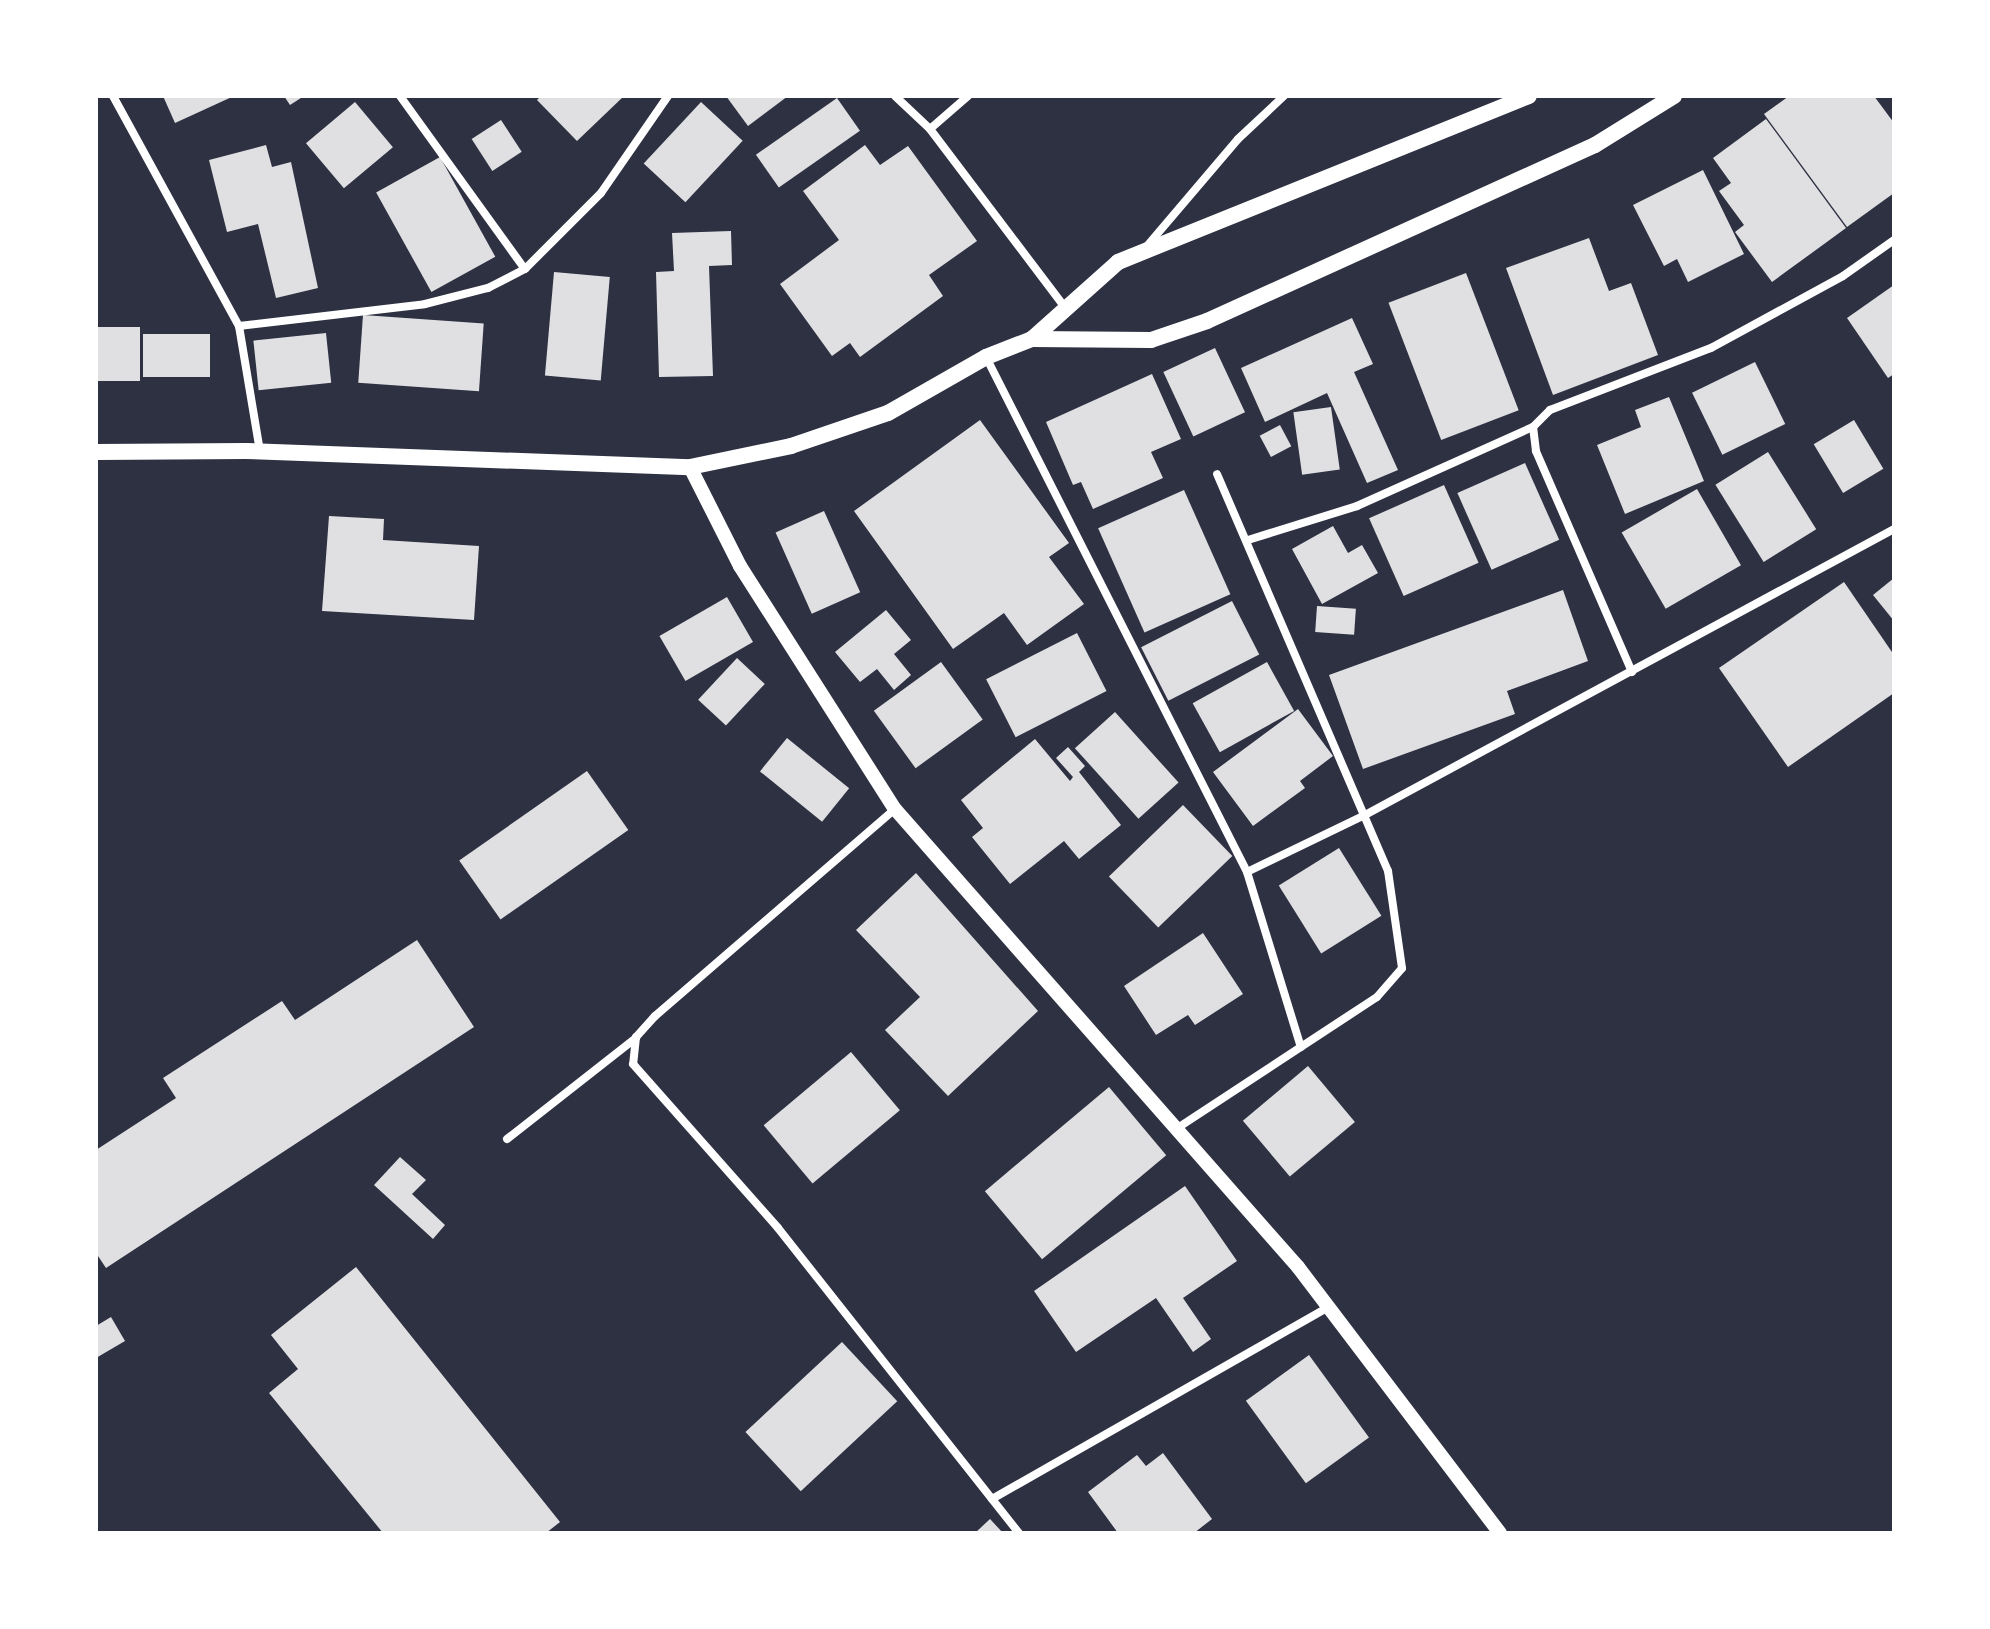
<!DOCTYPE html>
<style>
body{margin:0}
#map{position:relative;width:1990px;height:1629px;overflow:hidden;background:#2d3142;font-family:"Nunito Sans",sans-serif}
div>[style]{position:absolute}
.building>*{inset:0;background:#e0e0e3;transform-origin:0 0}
.minor>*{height:8px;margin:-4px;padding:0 4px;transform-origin:4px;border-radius:4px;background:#fff}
.tertiary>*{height:14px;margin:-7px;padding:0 7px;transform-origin:7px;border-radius:7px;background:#fff}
.secondary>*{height:16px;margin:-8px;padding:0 8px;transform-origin:8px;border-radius:8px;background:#fff}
span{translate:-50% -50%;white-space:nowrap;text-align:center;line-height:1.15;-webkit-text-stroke:7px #fff;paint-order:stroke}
.frame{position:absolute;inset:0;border:98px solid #fff;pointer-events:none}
</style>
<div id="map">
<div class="building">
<div style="clip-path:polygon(163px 96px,234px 96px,175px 123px)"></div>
<div style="clip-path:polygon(284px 96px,304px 96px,290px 105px)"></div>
<div style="clip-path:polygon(541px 96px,624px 96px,577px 141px,537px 100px)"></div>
<div style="clip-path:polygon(726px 96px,788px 96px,748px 126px)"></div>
<div style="clip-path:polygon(1789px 96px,1874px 96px,1894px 123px,1894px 193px,1847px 227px,1764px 114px)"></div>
<div style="left:837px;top:98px;width:40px;height:99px;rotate:55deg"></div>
<div style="left:355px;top:102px;width:59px;height:64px;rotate:50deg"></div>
<div style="left:701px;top:102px;width:57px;height:84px;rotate:43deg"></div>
<div style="clip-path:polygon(1766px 119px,1846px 228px,1772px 282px,1735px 232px,1744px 225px,1719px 191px,1731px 183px,1713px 158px)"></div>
<div style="left:501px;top:120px;width:38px;height:35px;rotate:57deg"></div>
<div style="clip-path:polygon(266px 145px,272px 167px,291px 162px,318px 288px,276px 298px,258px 224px,227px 232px,209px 160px)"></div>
<div style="clip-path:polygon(865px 145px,880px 165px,908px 146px,977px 241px,929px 275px,943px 296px,860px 357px,850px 343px,832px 356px,780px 284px,839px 240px,803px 191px)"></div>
<div style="left:440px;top:157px;width:114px;height:73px;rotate:61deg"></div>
<div style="clip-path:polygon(1703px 170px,1744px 254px,1688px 282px,1677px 259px,1664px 266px,1633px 205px)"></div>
<div style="clip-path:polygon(731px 231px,732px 265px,709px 266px,713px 376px,659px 377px,656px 272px,674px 271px,672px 233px)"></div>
<div style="clip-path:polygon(1589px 238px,1609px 291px,1631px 283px,1658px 355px,1553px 395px,1506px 268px)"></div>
<div style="left:554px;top:272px;width:56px;height:104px;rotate:5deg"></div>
<div style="left:1466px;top:273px;width:147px;height:83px;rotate:69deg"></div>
<div style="clip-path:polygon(1894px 285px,1894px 374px,1888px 378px,1847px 318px)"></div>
<div style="left:363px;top:315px;width:121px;height:68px;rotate:4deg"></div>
<div style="clip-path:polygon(1352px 318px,1373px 364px,1354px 372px,1398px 470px,1367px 483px,1327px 393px,1265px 422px,1241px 368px)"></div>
<div style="left:96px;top:327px;width:44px;height:54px"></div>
<div style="left:326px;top:333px;width:50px;height:73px;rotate:84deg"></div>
<div style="left:210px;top:334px;width:43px;height:67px;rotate:90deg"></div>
<div style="left:1215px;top:348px;width:71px;height:57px;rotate:65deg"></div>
<div style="left:1755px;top:362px;width:69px;height:70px;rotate:64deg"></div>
<div style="clip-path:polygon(1152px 374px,1181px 439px,1151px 452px,1163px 478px,1093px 509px,1081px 482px,1073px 485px,1046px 422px)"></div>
<div style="clip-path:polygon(1669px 397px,1704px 481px,1625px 514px,1597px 445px,1641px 427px,1635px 410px)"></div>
<div style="left:1331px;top:407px;width:63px;height:38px;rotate:82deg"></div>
<div style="clip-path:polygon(980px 420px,1069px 543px,1049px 557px,1084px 604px,1027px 645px,1004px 613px,953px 649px,854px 511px)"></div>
<div style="left:1854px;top:420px;width:57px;height:47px;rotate:59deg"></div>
<div style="left:1280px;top:425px;width:24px;height:23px;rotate:62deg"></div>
<div style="left:1768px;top:452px;width:91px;height:62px;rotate:58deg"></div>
<div style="left:1525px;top:463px;width:84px;height:74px;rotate:66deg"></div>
<div style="left:1444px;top:485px;width:85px;height:82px;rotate:66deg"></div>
<div style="left:1697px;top:489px;width:88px;height:87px;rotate:60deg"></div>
<div style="left:1184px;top:490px;width:114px;height:94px;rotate:66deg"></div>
<div style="left:824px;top:511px;width:89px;height:53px;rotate:66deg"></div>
<div style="clip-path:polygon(329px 516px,384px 519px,383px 540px,479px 546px,474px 620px,322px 611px)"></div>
<div style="clip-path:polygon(1333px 526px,1348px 553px,1362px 545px,1378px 573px,1322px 604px,1292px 549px)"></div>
<div style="clip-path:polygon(1894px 578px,1894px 621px,1873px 595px)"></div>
<div style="clip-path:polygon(1844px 582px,1894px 655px,1894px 693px,1788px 767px,1719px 668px)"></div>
<div style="clip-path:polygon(1563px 590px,1588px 661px,1507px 691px,1515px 714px,1363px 769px,1329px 675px)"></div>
<div style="left:727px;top:597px;width:52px;height:78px;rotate:60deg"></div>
<div style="left:1232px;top:601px;width:60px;height:102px;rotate:63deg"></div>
<div style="left:1317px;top:606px;width:39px;height:26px;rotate:4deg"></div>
<div style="clip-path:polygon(886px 610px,911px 640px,894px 654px,911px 675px,894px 690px,877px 669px,860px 682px,835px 652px)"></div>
<div style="left:1077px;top:633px;width:65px;height:102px;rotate:63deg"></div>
<div style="left:737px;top:658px;width:38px;height:57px;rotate:43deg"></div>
<div style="left:941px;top:662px;width:71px;height:83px;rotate:54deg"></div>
<div style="left:1267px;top:662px;width:56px;height:85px;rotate:61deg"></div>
<div style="clip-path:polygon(1298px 709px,1333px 756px,1300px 781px,1305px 788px,1253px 826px,1213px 772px)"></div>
<div style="left:1115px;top:712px;width:95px;height:54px;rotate:48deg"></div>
<div style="left:787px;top:738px;width:80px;height:43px;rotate:39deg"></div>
<div style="clip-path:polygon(1035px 739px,1070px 781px,1073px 777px,1056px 758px,1068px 747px,1085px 766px,1079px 772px,1121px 825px,1079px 859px,1064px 841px,1010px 884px,972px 837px,983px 828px,961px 800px)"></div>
<div style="left:587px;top:771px;width:72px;height:156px;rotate:55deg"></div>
<div style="left:1183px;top:805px;width:71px;height:103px;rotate:46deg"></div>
<div style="left:1339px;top:848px;width:80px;height:71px;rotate:58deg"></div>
<div style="clip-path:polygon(916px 873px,1038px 1011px,948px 1096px,885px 1030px,920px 997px,856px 930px)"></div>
<div style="clip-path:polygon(1203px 933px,1243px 994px,1195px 1025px,1188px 1015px,1156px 1035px,1124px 986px)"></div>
<div style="clip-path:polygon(417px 940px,474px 1027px,106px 1268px,96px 1253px,96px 1150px,176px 1098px,163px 1078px,282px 1001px,295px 1020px)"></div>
<div style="left:851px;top:1052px;width:76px;height:114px;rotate:50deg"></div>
<div style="left:1308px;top:1066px;width:73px;height:85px;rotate:50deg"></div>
<div style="left:1109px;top:1087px;width:89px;height:162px;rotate:50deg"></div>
<div style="clip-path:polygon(400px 1157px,426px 1180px,412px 1194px,445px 1225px,433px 1239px,374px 1185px)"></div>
<div style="clip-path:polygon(1185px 1186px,1237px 1261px,1183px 1298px,1211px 1339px,1193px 1352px,1156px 1298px,1076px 1352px,1034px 1291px)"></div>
<div style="clip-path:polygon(356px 1267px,560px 1522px,546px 1533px,383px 1533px,269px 1393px,298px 1369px,271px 1335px)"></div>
<div style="clip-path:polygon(111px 1317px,125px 1341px,96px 1358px,96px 1326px)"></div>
<div style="left:842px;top:1342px;width:81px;height:132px;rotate:47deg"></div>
<div style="left:1309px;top:1355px;width:102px;height:78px;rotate:54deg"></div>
<div style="clip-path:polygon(1163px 1453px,1212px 1519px,1194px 1533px,1118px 1533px,1088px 1492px,1137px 1455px,1146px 1466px)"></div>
<div style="clip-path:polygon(990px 1519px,1003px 1533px,975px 1533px)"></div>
</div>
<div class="minor">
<div style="left:113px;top:96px;width:262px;rotate:61.3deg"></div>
<div style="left:239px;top:326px;width:128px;rotate:80.5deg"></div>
<div style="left:400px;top:96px;width:213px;rotate:54.2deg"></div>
<div style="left:895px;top:96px;width:48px;rotate:43.3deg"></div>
<div style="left:968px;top:96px;width:50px;rotate:139deg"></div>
<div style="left:930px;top:129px;width:226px;rotate:52.9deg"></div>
<div style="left:1147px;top:246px;width:140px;rotate:-49.6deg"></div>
<div style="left:1238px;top:139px;width:63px;rotate:-43.1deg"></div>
<div style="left:239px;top:326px;width:187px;rotate:-6.7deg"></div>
<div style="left:425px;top:304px;width:65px;rotate:-14.3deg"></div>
<div style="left:488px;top:288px;width:42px;rotate:-27.2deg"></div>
<div style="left:525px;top:269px;width:107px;rotate:-45deg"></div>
<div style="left:601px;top:193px;width:118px;rotate:-55.4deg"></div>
<div style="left:986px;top:357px;width:577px;rotate:63.12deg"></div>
<div style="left:1247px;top:872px;width:183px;rotate:72.9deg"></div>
<div style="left:1248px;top:540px;width:114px;rotate:-17.3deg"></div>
<div style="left:1357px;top:506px;width:193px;rotate:-24.2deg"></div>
<div style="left:1632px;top:672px;width:241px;rotate:-113.5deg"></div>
<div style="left:1536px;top:451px;width:24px;rotate:-97deg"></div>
<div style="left:1533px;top:427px;width:24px;rotate:-45deg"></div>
<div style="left:1550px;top:410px;width:173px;rotate:-21.1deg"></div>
<div style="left:1711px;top:348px;width:150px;rotate:-28.6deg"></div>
<div style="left:1843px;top:276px;width:62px;rotate:-35.2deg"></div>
<div style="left:895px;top:809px;width:317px;rotate:139.2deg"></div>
<div style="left:655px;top:1016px;width:28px;rotate:132deg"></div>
<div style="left:636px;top:1037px;width:27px;rotate:96deg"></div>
<div style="left:633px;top:1064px;width:219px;rotate:48.5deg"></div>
<div style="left:778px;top:1228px;width:389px;rotate:51.7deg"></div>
<div style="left:1247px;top:872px;width:131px;rotate:-25.8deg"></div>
<div style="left:1365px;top:815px;width:601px;rotate:-28.4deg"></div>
<div style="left:1176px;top:1129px;width:240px;rotate:-33.3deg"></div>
<div style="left:1377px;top:997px;width:38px;rotate:-49deg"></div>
<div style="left:1402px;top:968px;width:98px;rotate:-98.2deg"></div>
<div style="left:1388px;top:871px;width:432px;rotate:-113.3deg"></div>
<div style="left:507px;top:1139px;width:164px;rotate:-38.1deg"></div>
<div style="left:992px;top:1499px;width:388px;rotate:-29.7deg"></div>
</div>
<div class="tertiary">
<div style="left:690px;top:467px;width:111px;rotate:63.2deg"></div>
<div style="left:740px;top:566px;width:288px;rotate:57.5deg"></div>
<div style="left:895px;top:809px;width:610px;rotate:48.66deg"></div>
<div style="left:1298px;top:1267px;width:334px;rotate:52.8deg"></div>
</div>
<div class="secondary">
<div style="left:1032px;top:339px;width:119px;rotate:0.5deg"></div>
<div style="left:1151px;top:340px;width:59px;rotate:-18.7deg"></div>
<div style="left:1207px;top:321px;width:426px;rotate:-24.4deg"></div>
<div style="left:1595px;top:145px;width:93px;rotate:-31.8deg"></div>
<div style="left:96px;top:452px;width:150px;rotate:-0.4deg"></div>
<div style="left:246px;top:451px;width:444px;rotate:2.1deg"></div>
<div style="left:690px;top:467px;width:103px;rotate:-11.7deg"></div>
<div style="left:791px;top:446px;width:102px;rotate:-18.8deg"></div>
<div style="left:888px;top:413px;width:113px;rotate:-29.7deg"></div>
<div style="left:986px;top:357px;width:49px;rotate:-21.4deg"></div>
<div style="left:1032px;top:339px;width:115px;rotate:-41.8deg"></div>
<div style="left:1118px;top:262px;width:443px;rotate:-22deg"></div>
</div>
<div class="frame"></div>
</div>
